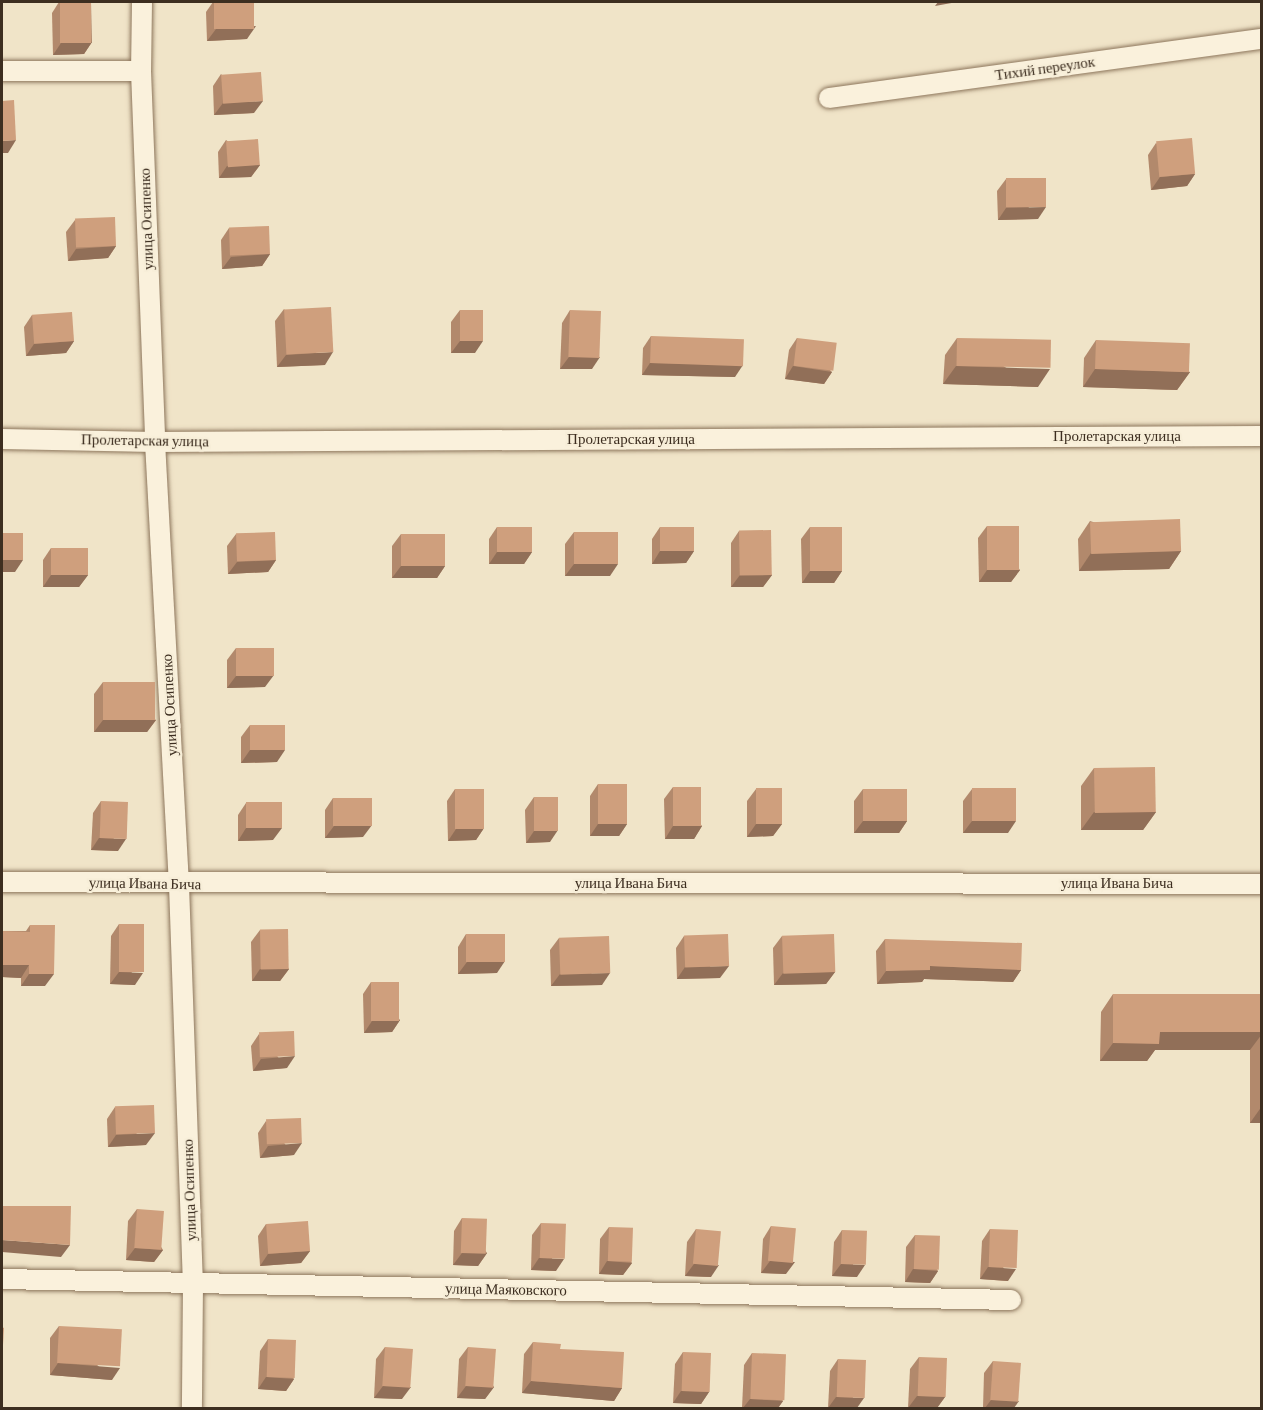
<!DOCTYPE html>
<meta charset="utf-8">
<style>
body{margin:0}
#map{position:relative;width:1263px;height:1410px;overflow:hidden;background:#f0e4c8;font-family:"Crimson Pro",serif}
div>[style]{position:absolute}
.roads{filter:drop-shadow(0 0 2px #8d765c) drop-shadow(0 0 2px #8d765c)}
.street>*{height:20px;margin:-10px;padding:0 10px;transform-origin:10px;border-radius:10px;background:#faf1dc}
.wall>*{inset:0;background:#b2896c}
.shaded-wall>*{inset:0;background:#916f58}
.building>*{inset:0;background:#cf9f7d;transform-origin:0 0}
span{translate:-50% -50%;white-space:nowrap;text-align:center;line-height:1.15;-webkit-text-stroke:4.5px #f7eed8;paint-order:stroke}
.street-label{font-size:15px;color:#3d2e20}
.frame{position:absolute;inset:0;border:3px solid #3d2e20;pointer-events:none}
</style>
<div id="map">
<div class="roads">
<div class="street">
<div style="left:142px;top:2px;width:69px;rotate:90.8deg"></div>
<div style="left:141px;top:71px;width:371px;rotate:87.8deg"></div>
<div style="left:155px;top:442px;width:444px;rotate:86.9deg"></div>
<div style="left:179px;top:885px;width:398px;rotate:88deg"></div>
<div style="left:193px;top:1283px;width:125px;rotate:90.5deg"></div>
<div style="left:2px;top:71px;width:139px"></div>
<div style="left:829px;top:98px;width:437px;rotate:-7.8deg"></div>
<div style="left:2px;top:439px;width:153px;rotate:1.1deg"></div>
<div style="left:155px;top:442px;width:1107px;rotate:-0.31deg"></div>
<div style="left:2px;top:882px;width:1260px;rotate:0.09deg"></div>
<div style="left:2px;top:1279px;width:1009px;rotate:1.19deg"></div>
</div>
</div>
<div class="wall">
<div style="clip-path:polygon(59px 2px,91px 2px,92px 42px,84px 54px,53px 55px,52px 13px)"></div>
<div style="clip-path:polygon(213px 2px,254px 2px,247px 39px,207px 41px,206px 12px)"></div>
<div style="clip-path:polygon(221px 74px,254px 113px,214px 115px,213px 86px)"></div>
<div style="clip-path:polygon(226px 140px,260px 165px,251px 177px,219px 178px,218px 152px)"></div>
<div style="clip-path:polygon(1156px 143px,1195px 174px,1187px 186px,1151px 190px,1148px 155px)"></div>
<div style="clip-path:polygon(1006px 179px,1038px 219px,998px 220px,997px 191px)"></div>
<div style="clip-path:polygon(75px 220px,116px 246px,108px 258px,68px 261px,66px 232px)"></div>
<div style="clip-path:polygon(229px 228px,270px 254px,262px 266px,222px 269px,221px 240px)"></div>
<div style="clip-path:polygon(284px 309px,325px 365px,277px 367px,275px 321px)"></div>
<div style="clip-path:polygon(460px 310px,475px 353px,451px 353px,451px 322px)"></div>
<div style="clip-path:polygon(570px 310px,592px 369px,560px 369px,562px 323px)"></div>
<div style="clip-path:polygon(32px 315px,74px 341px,66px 353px,26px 356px,24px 327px)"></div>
<div style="clip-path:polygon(651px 336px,735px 377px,642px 375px,643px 348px)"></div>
<div style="clip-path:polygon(797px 338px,832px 372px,824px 384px,785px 379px,789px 350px)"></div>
<div style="clip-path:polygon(957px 338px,1038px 387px,943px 384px,945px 355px)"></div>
<div style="clip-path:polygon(1096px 340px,1190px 372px,1177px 390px,1083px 387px,1084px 358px)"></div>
<div style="clip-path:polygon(1090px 521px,1181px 551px,1169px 569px,1079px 571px,1078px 539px)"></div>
<div style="clip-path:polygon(987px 526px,1020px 570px,1011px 582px,979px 582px,978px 538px)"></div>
<div style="clip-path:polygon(497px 527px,532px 552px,524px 564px,489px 564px,489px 539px)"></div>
<div style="clip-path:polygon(660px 527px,694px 551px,686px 563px,652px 564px,652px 539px)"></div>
<div style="clip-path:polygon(810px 527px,842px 571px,834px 583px,802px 583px,801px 539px)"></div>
<div style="clip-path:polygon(739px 531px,772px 575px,763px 587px,731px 587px,731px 543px)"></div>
<div style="clip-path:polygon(574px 532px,610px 576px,565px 576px,565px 544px)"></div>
<div style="clip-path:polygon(236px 534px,276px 560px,268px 572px,228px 574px,227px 546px)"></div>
<div style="clip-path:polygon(401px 534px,445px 566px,437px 578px,392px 578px,392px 546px)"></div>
<div style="clip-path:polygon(51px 548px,88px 575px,79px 587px,43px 587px,43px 560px)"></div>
<div style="clip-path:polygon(236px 648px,265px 687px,227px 688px,227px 660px)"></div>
<div style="clip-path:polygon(103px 682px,156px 720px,147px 732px,94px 732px,94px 694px)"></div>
<div style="clip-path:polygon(250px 725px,277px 762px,241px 763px,241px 737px)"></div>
<div style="clip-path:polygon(1094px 768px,1156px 812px,1143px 830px,1081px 830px,1081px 786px)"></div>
<div style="clip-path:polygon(598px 784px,627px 824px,619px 836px,590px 836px,590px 796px)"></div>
<div style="clip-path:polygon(673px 787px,702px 826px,694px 839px,665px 839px,664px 799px)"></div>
<div style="clip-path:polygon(455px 789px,484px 828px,476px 840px,448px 841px,447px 801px)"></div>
<div style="clip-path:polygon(756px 789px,782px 824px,773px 836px,747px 837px,747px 801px)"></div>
<div style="clip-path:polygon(863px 789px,907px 821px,899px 833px,854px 833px,854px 801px)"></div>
<div style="clip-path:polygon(972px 789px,1008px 833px,963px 833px,963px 801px)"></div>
<div style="clip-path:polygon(534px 797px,550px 842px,526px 843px,525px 810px)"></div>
<div style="clip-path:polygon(333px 798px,363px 837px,325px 838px,325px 810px)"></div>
<div style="clip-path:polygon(101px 801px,118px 851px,91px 850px,93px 813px)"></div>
<div style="clip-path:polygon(246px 803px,273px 840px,238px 841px,238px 815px)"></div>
<div style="clip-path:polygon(119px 924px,135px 985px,110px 984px,111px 936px)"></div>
<div style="clip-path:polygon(30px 925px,45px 986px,21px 986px,21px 978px,2px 977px,2px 931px,26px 931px)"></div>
<div style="clip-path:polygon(260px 930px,289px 969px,280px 981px,252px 981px,251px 942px)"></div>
<div style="clip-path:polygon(466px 934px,497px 973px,458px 974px,458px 947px)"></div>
<div style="clip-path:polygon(684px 936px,720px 978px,677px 979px,676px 948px)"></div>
<div style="clip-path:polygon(782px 936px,835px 972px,826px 984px,774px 985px,773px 948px)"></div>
<div style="clip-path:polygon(559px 938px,602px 985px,551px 986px,550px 950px)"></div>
<div style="clip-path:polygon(885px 939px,1021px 970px,1013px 982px,924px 979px,922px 982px,877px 984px,876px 951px)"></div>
<div style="clip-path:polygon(371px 982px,400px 1020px,392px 1032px,364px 1033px,363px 994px)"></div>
<div style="clip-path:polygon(1113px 994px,1262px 994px,1262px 1123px,1250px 1123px,1250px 1050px,1155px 1050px,1147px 1061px,1100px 1061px,1101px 1012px)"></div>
<div style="clip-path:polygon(259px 1034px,287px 1068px,253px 1071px,251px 1046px)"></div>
<div style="clip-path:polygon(115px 1107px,146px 1145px,108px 1147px,107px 1119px)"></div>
<div style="clip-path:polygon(266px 1121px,294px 1155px,260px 1158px,258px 1133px)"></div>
<div style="clip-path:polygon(137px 1209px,163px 1250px,154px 1262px,126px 1260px,128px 1221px)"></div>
<div style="clip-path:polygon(462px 1218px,487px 1253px,478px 1266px,453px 1265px,454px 1231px)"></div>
<div style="clip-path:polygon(541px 1223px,556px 1271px,531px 1270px,532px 1235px)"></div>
<div style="clip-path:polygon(266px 1224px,310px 1251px,301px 1263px,260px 1266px,258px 1236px)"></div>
<div style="clip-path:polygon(771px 1226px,786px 1274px,761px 1273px,763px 1239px)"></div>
<div style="clip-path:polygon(609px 1227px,632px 1263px,623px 1275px,599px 1274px,600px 1239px)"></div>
<div style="clip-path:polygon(696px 1229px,711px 1277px,685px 1276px,687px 1242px)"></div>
<div style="clip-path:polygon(990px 1229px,1008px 1281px,980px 1279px,982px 1241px)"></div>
<div style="clip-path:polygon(842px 1230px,857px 1277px,832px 1276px,834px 1242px)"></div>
<div style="clip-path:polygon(915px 1235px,938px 1271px,930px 1283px,905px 1282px,906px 1247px)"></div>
<div style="clip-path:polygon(59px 1326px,112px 1380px,50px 1375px,50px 1338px)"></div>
<div style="clip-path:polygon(268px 1339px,294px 1379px,286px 1391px,258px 1389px,260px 1351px)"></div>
<div style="clip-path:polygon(533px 1342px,560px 1349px,622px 1388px,614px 1401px,522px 1393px,524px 1354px)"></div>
<div style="clip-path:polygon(385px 1347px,402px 1399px,374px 1398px,376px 1359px)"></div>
<div style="clip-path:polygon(468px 1347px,494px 1387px,485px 1399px,457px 1398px,459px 1359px)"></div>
<div style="clip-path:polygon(683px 1352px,709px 1392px,701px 1404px,673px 1403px,675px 1364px)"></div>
<div style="clip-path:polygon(752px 1353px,783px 1401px,778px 1408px,742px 1408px,744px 1365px)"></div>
<div style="clip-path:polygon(919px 1357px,945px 1397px,937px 1408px,908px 1408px,910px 1369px)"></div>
<div style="clip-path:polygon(838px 1359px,857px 1408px,828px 1408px,830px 1371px)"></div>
<div style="clip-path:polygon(993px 1361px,1014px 1408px,983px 1408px,984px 1373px)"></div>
</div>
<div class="shaded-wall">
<div style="clip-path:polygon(938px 2px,957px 2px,935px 6px)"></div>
<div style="clip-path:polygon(256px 26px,247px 39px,207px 41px,216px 29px)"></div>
<div style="clip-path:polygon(92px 42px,84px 54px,53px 55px,61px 43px)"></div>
<div style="clip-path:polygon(263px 101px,254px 113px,214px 115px,223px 103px)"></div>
<div style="clip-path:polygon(16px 140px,8px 153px,2px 153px,2px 141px)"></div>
<div style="clip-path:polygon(260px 165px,251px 177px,219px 178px,227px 166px)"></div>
<div style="clip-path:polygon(1195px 174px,1187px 186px,1151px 190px,1160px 177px)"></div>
<div style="clip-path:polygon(1046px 207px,1038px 219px,998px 220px,1006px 208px)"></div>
<div style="clip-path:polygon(116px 246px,108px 258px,68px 261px,76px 249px)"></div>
<div style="clip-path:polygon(270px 254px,262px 266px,222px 269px,231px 257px)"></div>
<div style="clip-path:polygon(74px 341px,66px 353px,26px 356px,34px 344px)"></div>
<div style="clip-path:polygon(460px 341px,483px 341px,475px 353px,451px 353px)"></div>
<div style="clip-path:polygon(333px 352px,325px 365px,277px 367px,286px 355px)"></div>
<div style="clip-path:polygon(569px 357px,600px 357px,592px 369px,560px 369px)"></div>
<div style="clip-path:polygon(650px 363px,743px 365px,735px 377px,642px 375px)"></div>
<div style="clip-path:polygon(793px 366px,832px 372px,824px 384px,785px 379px)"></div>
<div style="clip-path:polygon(956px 366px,1050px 369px,1038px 387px,943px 384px)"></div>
<div style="clip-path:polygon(1095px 369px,1190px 372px,1177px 390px,1083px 387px)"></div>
<div style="clip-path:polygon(660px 551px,694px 551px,686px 563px,652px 564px)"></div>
<div style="clip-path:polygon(1181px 551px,1169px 569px,1079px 571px,1091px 553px)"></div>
<div style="clip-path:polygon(497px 552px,532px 552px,524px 564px,489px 564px)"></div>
<div style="clip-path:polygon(2px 560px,23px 560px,15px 572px,2px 572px)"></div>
<div style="clip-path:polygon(276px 560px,268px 572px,228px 574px,237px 562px)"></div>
<div style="clip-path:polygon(574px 564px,618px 564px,610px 576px,565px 576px)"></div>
<div style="clip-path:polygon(401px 566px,445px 566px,437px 578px,392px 578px)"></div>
<div style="clip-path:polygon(987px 570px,1020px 570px,1011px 582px,979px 582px)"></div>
<div style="clip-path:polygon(810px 571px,842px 571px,834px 583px,802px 583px)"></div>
<div style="clip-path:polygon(51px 575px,88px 575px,79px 587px,43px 587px)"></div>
<div style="clip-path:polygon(740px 575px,772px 575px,763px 587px,731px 587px)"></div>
<div style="clip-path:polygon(274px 675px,265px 687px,227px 688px,236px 676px)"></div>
<div style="clip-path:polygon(103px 720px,156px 720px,147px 732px,94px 732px)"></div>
<div style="clip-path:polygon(250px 750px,285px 750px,277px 762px,241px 763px)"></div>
<div style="clip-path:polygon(1094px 812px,1156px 812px,1143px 830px,1081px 830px)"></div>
<div style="clip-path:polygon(863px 821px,907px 821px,899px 833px,854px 833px)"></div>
<div style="clip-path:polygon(972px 821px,1016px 821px,1008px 833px,963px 833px)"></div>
<div style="clip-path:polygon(598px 824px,627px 824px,619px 836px,590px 836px)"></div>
<div style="clip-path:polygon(756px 824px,782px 824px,773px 836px,747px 837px)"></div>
<div style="clip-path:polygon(372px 825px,363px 837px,325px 838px,334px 826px)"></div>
<div style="clip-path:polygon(673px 826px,702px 826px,694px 839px,665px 839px)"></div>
<div style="clip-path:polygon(246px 828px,282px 828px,273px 840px,238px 841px)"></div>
<div style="clip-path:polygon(484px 828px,476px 840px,448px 841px,456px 829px)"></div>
<div style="clip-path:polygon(558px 830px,550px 842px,526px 843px,534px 831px)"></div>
<div style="clip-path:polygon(99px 838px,126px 839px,118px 851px,91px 850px)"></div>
<div style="clip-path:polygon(505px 961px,497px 973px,458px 974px,467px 962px)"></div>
<div style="clip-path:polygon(2px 965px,29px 965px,21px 978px,2px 977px)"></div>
<div style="clip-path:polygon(729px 966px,720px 978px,677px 979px,685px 967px)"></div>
<div style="clip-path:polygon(930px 966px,1021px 970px,1013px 982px,924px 979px,922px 982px,877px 984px,886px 971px)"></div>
<div style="clip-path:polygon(260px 969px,289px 969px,280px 981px,252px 981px)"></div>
<div style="clip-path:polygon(119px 972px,143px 973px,135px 985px,110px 984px)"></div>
<div style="clip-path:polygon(835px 972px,826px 984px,774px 985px,783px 973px)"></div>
<div style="clip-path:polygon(610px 973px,602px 985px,551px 986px,560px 974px)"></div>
<div style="clip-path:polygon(29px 974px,54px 974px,45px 986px,21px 986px)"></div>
<div style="clip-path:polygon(400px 1020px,392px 1032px,364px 1033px,372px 1021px)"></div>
<div style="clip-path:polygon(1160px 1032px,1262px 1032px,1262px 1034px,1250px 1050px,1155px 1050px,1147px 1061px,1100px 1061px,1113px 1043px)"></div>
<div style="clip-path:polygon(295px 1056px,287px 1068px,253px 1071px,261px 1059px)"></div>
<div style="clip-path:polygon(1262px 1106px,1262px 1123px,1250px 1123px)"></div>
<div style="clip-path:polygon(155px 1133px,146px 1145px,108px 1147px,116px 1135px)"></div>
<div style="clip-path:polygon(302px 1143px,294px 1155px,260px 1158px,268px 1146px)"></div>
<div style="clip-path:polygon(2px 1240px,70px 1245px,61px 1257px,2px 1252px)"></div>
<div style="clip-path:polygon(135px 1248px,163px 1250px,154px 1262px,126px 1260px)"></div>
<div style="clip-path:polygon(310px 1251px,301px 1263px,260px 1266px,268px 1254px)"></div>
<div style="clip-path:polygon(462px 1253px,487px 1253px,478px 1266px,453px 1265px)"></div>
<div style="clip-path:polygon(539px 1258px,564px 1259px,556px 1271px,531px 1270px)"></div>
<div style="clip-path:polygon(607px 1261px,632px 1263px,623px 1275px,599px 1274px)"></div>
<div style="clip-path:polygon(770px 1261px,795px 1262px,786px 1274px,761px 1273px)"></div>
<div style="clip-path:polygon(694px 1264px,719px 1265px,711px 1277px,685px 1276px)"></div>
<div style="clip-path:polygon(841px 1264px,865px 1265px,857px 1277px,832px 1276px)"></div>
<div style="clip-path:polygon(988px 1267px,1016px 1269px,1008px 1281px,980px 1279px)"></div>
<div style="clip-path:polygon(913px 1269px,938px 1271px,930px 1283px,905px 1282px)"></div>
<div style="clip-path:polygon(58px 1363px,120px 1368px,112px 1380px,50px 1375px)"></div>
<div style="clip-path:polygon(266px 1377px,294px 1379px,286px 1391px,258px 1389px)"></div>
<div style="clip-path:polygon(531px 1381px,622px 1388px,614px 1401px,522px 1393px)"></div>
<div style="clip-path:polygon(383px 1386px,411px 1387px,402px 1399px,374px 1398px)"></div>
<div style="clip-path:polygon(466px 1386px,494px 1387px,485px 1399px,457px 1398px)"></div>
<div style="clip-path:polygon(681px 1391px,709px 1392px,701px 1404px,673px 1403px)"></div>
<div style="clip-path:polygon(917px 1396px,945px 1397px,937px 1408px,908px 1408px)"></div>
<div style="clip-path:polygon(836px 1397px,864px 1398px,857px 1408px,828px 1408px)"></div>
<div style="clip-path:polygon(750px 1399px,783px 1401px,778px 1408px,743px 1408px)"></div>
<div style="clip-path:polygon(991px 1400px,1019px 1401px,1014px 1408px,985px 1408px)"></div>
</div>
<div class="building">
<div style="left:60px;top:2px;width:31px;height:41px"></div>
<div style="left:214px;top:2px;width:40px;height:27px"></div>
<div style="left:261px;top:72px;width:29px;height:40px;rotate:86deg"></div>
<div style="clip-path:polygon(14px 100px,16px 140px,2px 141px,2px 101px)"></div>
<div style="left:1192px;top:138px;width:36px;height:36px;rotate:85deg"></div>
<div style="left:258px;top:139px;width:26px;height:32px;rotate:86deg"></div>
<div style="left:1046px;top:178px;width:29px;height:40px;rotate:90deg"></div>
<div style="left:115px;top:217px;width:29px;height:40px;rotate:88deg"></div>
<div style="left:269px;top:226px;width:28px;height:40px;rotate:88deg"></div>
<div style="left:331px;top:307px;width:45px;height:47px;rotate:87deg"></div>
<div style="left:460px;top:310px;width:23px;height:31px"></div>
<div style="left:570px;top:310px;width:31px;height:47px;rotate:2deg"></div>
<div style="left:72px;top:312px;width:29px;height:40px;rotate:86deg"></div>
<div style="left:651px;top:336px;width:93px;height:27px;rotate:2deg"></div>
<div style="left:797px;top:338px;width:40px;height:28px;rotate:7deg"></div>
<div style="left:957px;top:338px;width:94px;height:28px;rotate:1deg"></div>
<div style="left:1096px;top:340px;width:94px;height:29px;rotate:2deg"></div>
<div style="left:1180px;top:519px;width:32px;height:90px;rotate:88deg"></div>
<div style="left:987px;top:526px;width:32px;height:44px"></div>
<div style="left:497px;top:527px;width:35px;height:25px"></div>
<div style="left:660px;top:527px;width:34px;height:24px"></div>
<div style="left:810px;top:527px;width:32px;height:44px"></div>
<div style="left:771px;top:530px;width:45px;height:32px;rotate:89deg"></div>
<div style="left:275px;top:532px;width:28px;height:39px;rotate:88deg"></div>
<div style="left:574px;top:532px;width:44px;height:32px"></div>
<div style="left:2px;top:533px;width:21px;height:27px"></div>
<div style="left:401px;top:534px;width:44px;height:32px"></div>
<div style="left:51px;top:548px;width:37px;height:27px"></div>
<div style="left:236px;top:648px;width:38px;height:28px"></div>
<div style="left:103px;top:682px;width:52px;height:38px"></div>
<div style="left:250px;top:725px;width:35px;height:25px"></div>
<div style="left:1155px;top:767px;width:45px;height:61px;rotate:89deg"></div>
<div style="left:598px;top:784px;width:29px;height:40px"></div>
<div style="left:673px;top:787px;width:28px;height:39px"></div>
<div style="left:782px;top:788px;width:36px;height:26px;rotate:90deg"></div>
<div style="left:1016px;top:788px;width:33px;height:44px;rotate:90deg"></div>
<div style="left:455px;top:789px;width:29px;height:40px"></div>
<div style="left:863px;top:789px;width:44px;height:32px"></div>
<div style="left:534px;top:797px;width:24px;height:34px"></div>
<div style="left:333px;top:798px;width:39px;height:28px"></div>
<div style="left:101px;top:801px;width:27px;height:37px;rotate:2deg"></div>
<div style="left:282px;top:802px;width:26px;height:36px;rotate:90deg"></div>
<div style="left:119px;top:924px;width:25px;height:48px"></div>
<div style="clip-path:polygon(30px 925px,55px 925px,54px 974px,29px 974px,29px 965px,2px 965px,2px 931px,30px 932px)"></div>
<div style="left:288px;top:929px;width:40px;height:28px;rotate:89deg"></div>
<div style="left:466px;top:934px;width:39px;height:28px"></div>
<div style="left:728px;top:934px;width:32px;height:44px;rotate:88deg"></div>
<div style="left:834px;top:934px;width:38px;height:52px;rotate:88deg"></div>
<div style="left:609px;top:936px;width:37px;height:50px;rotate:88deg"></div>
<div style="clip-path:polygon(885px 939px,1022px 943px,1021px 970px,930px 966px,930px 970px,886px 971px)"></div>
<div style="left:371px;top:982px;width:28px;height:39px"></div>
<div style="clip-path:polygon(1113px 994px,1262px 994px,1262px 1032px,1160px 1032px,1159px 1044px,1113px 1043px)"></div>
<div style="left:294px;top:1031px;width:25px;height:35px;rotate:88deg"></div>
<div style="left:154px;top:1105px;width:28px;height:39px;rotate:88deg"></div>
<div style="left:301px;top:1118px;width:25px;height:35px;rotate:88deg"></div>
<div style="clip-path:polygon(2px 1206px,71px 1206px,70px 1245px,2px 1240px)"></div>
<div style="left:137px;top:1209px;width:27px;height:39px;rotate:4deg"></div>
<div style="left:462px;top:1218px;width:25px;height:35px;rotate:2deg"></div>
<div style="left:308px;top:1221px;width:30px;height:42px;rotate:86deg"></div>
<div style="left:541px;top:1223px;width:25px;height:35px;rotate:2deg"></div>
<div style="left:771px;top:1226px;width:25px;height:35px;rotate:5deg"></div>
<div style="left:609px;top:1227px;width:24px;height:34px;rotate:2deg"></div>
<div style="left:696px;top:1229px;width:25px;height:35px;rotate:5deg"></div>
<div style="left:990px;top:1229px;width:28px;height:38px;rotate:2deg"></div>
<div style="left:842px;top:1230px;width:25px;height:34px;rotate:2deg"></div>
<div style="left:915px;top:1235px;width:25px;height:34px;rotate:2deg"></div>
<div style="left:59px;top:1326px;width:63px;height:37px;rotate:3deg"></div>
<div style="clip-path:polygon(2px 1327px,4px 1328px,2px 1362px)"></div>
<div style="left:268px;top:1339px;width:28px;height:38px;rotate:2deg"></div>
<div style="clip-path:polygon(533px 1342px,561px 1344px,560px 1349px,624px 1352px,622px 1388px,531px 1381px)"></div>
<div style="left:385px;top:1347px;width:28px;height:39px;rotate:4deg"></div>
<div style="left:468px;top:1347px;width:28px;height:39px;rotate:4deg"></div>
<div style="left:683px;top:1352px;width:28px;height:39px;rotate:2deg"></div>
<div style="left:752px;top:1353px;width:34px;height:46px;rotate:2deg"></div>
<div style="left:919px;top:1357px;width:28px;height:39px;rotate:2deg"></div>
<div style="left:838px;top:1359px;width:28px;height:38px;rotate:2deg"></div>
<div style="left:993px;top:1361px;width:28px;height:39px;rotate:4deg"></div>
</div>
<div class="street-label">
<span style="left:1045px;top:69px;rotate:-8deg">Тихий переулок</span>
<span style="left:147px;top:219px;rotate:-92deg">улица Осипенко</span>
<span style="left:1117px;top:437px">Пролетарская улица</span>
<span style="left:631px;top:440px">Пролетарская улица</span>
<span style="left:145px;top:441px;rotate:1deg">Пролетарская улица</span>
<span style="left:170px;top:705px;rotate:-93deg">улица Осипенко</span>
<span style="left:145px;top:884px;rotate:1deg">улица Ивана Бича</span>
<span style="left:631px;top:884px">улица Ивана Бича</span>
<span style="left:1117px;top:884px">улица Ивана Бича</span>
<span style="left:190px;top:1190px;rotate:-92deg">улица Осипенко</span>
<span style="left:506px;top:1290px;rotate:1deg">улица Маяковского</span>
</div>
<div class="frame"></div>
</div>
